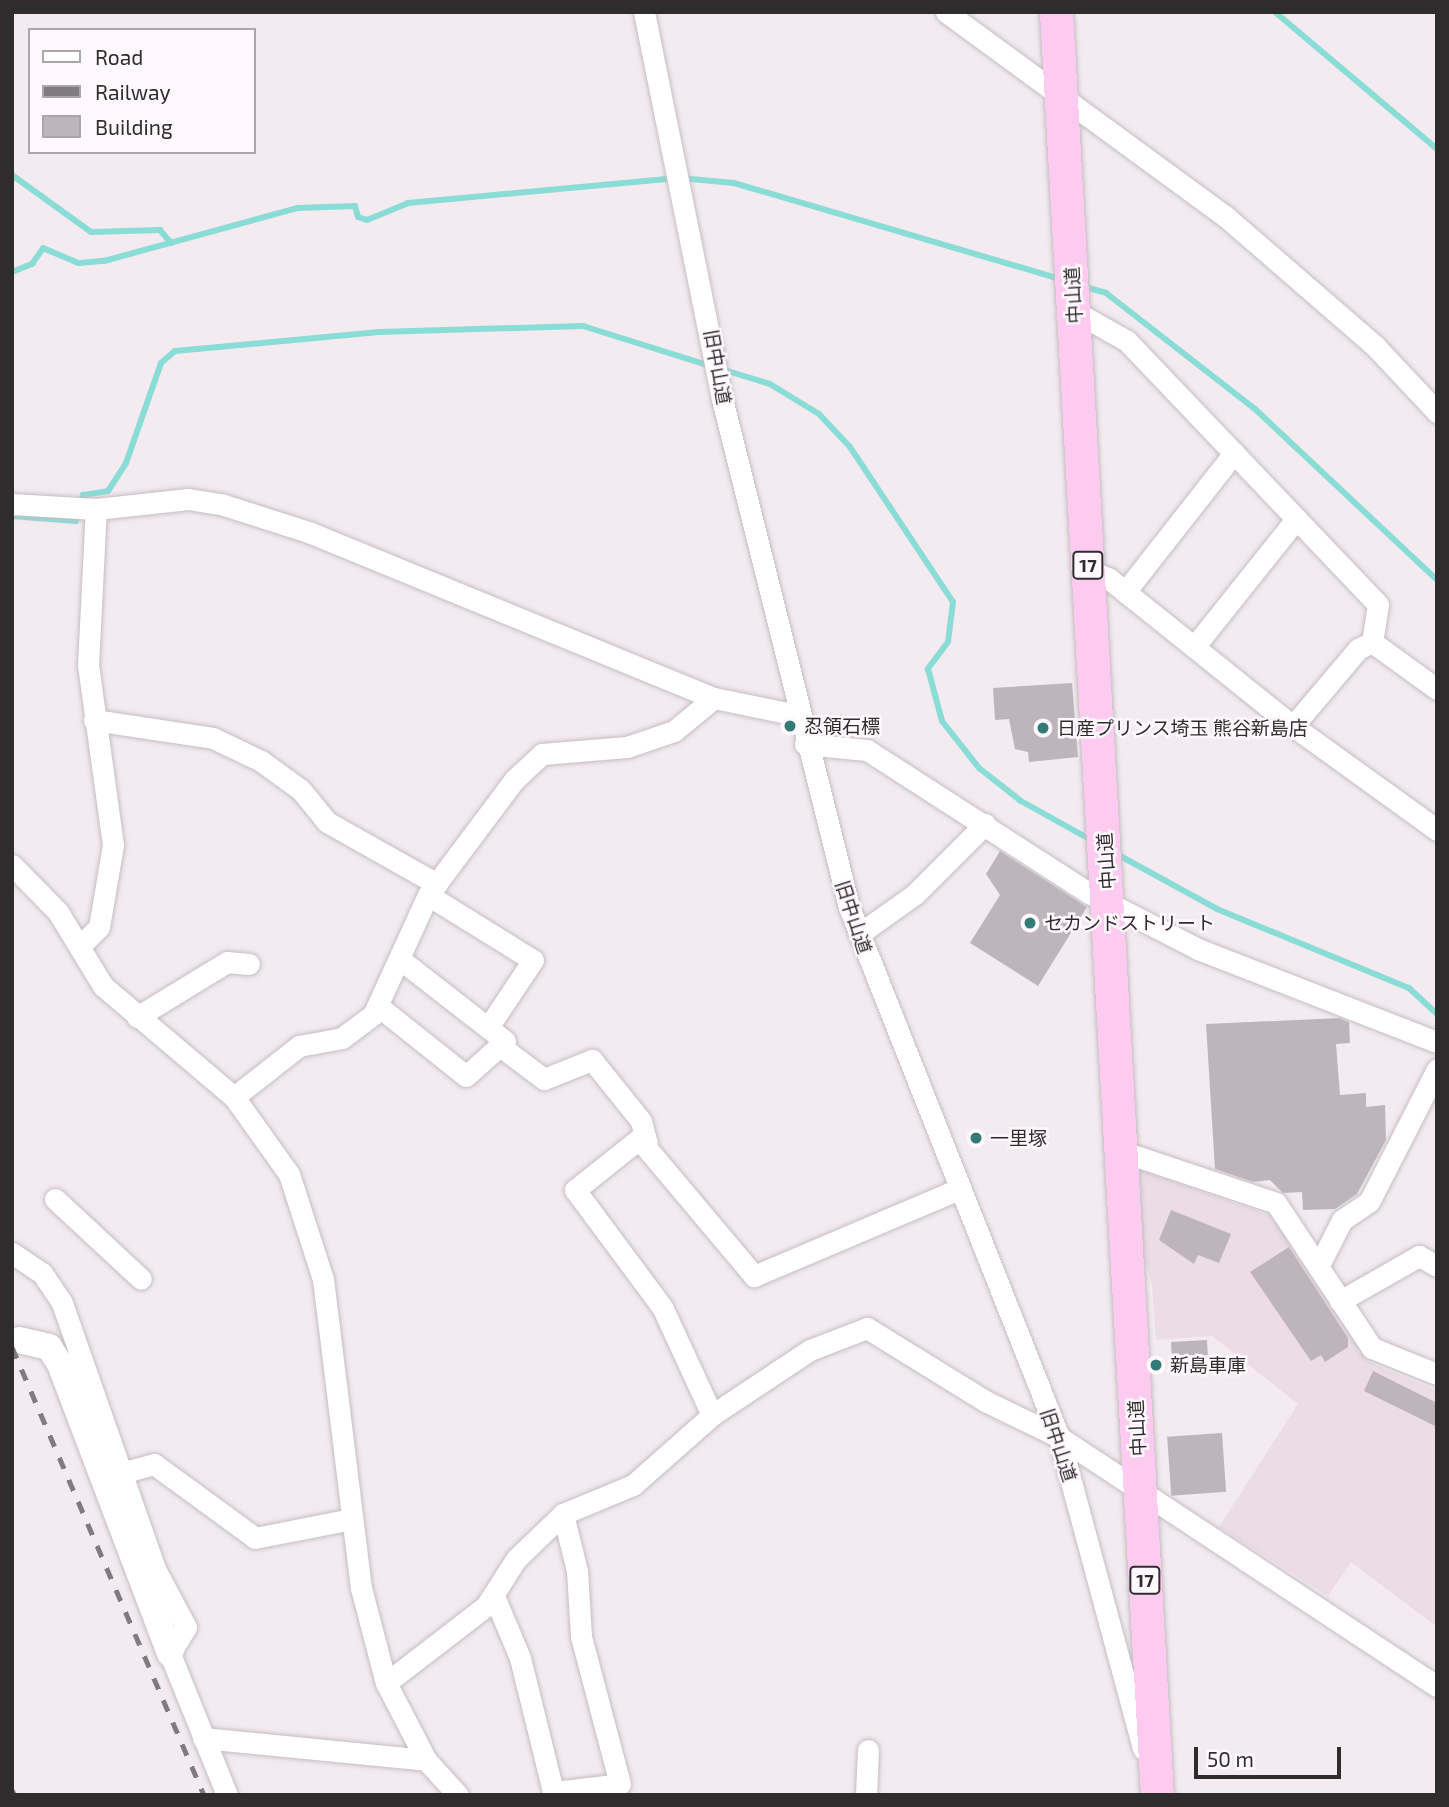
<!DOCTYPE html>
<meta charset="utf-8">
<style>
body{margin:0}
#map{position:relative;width:1449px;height:1807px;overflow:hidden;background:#f3ebf0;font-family:"Exo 2","Noto Sans JP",sans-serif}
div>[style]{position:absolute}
.built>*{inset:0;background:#ebdce6}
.stream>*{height:6px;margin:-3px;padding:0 3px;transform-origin:3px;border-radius:3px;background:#8adcd6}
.building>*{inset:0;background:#bdb5ba;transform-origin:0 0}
.roads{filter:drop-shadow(0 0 2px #c5bdc2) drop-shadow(0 0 2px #c5bdc2)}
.minor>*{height:21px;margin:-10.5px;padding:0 10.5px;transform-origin:10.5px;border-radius:10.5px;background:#fff}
.tertiary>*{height:26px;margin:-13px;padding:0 13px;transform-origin:13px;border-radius:13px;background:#fff}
.trunk>*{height:33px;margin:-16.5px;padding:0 16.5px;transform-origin:16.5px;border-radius:16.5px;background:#fecbf0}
.rail>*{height:5px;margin-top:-2.5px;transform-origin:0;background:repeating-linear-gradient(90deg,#807b7e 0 12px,transparent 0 24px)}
.dots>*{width:19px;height:19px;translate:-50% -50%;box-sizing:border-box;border:4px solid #fff8fd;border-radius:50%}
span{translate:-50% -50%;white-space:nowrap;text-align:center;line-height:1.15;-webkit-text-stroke:5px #fff8fd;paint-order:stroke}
.shield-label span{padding:2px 5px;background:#fff8fd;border:2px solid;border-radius:5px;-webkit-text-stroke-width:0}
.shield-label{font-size:18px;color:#2f2c2e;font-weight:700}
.street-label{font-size:19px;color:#2f2c2e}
.poi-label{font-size:19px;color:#2f2c2e}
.left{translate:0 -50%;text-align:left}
.frame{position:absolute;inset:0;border:14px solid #2f2c2e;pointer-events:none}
.legend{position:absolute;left:28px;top:28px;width:228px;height:126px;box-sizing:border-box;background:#fff8fd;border:2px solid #aca6aa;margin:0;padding:9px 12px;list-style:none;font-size:21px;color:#2f2c2e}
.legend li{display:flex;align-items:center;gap:14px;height:35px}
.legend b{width:35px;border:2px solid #aca6aa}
.scale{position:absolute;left:1194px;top:1747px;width:147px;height:32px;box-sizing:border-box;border:4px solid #2f2c2e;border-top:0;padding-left:9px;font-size:21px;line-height:24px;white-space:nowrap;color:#2f2c2e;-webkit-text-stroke:5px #fff8fd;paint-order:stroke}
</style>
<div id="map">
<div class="built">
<div style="clip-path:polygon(1140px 1170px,1271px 1216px,1369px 1362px,1437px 1391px,1437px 1627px,1351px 1562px,1328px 1596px,1219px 1527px,1298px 1404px,1212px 1336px,1156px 1340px,1152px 1285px,1141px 1250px)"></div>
</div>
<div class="stream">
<div style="left:1275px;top:12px;width:212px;rotate:40.2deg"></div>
<div style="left:12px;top:175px;width:97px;rotate:35.8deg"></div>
<div style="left:91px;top:232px;width:69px;rotate:-1.7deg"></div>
<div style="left:160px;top:230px;width:17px;rotate:50deg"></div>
<div style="left:12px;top:272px;width:22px;rotate:-22deg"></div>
<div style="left:32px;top:264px;width:19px;rotate:-55deg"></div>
<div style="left:43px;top:248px;width:39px;rotate:23deg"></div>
<div style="left:79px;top:263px;width:25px;rotate:-5deg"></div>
<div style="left:104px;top:261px;width:201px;rotate:-15.3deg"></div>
<div style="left:298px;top:208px;width:57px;rotate:-2deg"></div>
<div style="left:355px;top:206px;width:11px;rotate:75deg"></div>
<div style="left:358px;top:217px;width:9px;rotate:18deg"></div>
<div style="left:367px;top:220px;width:44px;rotate:-22.5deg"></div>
<div style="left:408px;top:203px;width:273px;rotate:-5.3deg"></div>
<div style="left:680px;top:178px;width:54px;rotate:5.3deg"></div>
<div style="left:734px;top:183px;width:341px;rotate:16.4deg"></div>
<div style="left:1082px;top:286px;width:25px;rotate:16deg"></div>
<div style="left:1106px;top:293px;width:189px;rotate:37.9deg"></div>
<div style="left:1255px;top:409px;width:250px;rotate:43.2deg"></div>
<div style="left:721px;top:369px;width:51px;rotate:17deg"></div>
<div style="left:770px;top:384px;width:57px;rotate:31.5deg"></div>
<div style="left:819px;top:414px;width:45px;rotate:46.8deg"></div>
<div style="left:850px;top:447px;width:186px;rotate:56.4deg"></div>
<div style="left:953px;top:602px;width:40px;rotate:97.1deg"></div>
<div style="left:948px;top:642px;width:34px;rotate:127deg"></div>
<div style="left:928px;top:669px;width:54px;rotate:74.9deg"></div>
<div style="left:942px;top:721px;width:60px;rotate:51.8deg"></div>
<div style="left:979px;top:768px;width:53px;rotate:38.2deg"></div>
<div style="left:1021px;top:801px;width:80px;rotate:29.1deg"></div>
<div style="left:12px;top:516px;width:64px;rotate:4.5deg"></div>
<div style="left:76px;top:521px;width:27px;rotate:-75deg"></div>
<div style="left:83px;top:495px;width:25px;rotate:-9deg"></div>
<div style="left:108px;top:491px;width:33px;rotate:-57deg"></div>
<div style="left:126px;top:463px;width:106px;rotate:-70.7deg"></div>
<div style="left:161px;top:363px;width:18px;rotate:-41deg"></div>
<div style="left:175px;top:351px;width:205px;rotate:-5.3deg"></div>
<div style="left:379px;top:332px;width:204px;rotate:-1.7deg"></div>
<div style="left:583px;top:326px;width:134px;rotate:17.4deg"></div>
<div style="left:1113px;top:852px;width:119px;rotate:28.7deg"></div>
<div style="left:1217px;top:909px;width:208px;rotate:22.4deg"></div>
<div style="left:1409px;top:988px;width:38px;rotate:43deg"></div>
</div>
<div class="building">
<div style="clip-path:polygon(1072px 683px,1078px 757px,1029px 762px,1028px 752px,1015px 749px,1009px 719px,995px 720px,993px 688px)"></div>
<div style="clip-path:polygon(1000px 851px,1087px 907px,1038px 986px,970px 943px,1000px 895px,986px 874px)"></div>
<div style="clip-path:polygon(1340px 1018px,1349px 1022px,1350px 1043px,1336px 1044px,1340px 1095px,1366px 1093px,1366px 1107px,1385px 1105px,1386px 1140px,1357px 1194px,1335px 1209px,1303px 1210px,1302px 1192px,1283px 1193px,1270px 1180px,1253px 1182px,1215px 1169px,1206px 1024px)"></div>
<div style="clip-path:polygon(1171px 1210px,1231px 1234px,1219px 1263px,1198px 1255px,1194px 1264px,1159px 1240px)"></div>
<div style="clip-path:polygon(1289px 1247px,1348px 1338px,1348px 1347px,1325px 1362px,1321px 1355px,1311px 1361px,1250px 1272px)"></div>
<div style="left:1207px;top:1340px;width:18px;height:36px;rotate:87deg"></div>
<div style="clip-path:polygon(1373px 1371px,1437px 1403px,1437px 1427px,1364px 1391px)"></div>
<div style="left:1222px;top:1433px;width:59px;height:55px;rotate:86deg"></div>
</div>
<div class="roads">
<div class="minor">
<div style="left:644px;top:12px;width:399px;rotate:78.6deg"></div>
<div style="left:723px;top:403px;width:520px;rotate:75.96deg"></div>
<div style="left:849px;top:907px;width:570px;rotate:68.39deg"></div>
<div style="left:1059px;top:1437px;width:323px;rotate:74.9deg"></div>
<div style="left:946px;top:12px;width:346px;rotate:36.2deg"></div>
<div style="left:1225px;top:216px;width:198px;rotate:40.9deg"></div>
<div style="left:1375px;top:346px;width:91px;rotate:46.8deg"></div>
<div style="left:1074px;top:311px;width:61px;rotate:29.5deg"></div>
<div style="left:1127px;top:341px;width:364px;rotate:46.4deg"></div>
<div style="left:1378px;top:605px;width:37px;rotate:99deg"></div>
<div style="left:1372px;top:642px;width:16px;rotate:153deg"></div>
<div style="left:1358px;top:649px;width:101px;rotate:130.2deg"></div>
<div style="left:12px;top:504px;width:84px;rotate:3.4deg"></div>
<div style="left:96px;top:509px;width:93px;rotate:-6.2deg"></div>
<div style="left:188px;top:499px;width:36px;rotate:9deg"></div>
<div style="left:224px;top:505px;width:91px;rotate:17.8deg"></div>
<div style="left:311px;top:533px;width:435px;rotate:22.3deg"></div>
<div style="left:714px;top:698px;width:85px;rotate:11.6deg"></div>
<div style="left:1088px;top:571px;width:21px;rotate:19deg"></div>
<div style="left:1108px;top:578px;width:237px;rotate:38.7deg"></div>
<div style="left:1293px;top:726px;width:178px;rotate:35.8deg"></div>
<div style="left:1125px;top:592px;width:177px;rotate:-51.9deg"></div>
<div style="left:1372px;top:642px;width:80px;rotate:35.9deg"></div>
<div style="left:1194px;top:647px;width:164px;rotate:-51.4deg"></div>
<div style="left:94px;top:720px;width:120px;rotate:8.6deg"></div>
<div style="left:213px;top:738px;width:53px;rotate:25.6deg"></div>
<div style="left:261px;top:761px;width:49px;rotate:35.9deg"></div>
<div style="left:301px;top:790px;width:41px;rotate:50.9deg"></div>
<div style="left:327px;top:822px;width:126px;rotate:29.4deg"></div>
<div style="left:805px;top:744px;width:62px;rotate:5.5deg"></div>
<div style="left:867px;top:750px;width:264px;rotate:32.8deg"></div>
<div style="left:1089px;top:893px;width:123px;rotate:27.2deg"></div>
<div style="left:1198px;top:949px;width:256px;rotate:21.3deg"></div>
<div style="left:12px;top:865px;width:66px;rotate:45.6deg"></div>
<div style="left:58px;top:912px;width:87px;rotate:58.7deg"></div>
<div style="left:103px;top:986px;width:172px;rotate:40.3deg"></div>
<div style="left:234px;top:1097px;width:95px;rotate:54.5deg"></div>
<div style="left:289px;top:1174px;width:110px;rotate:72.1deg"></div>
<div style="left:323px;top:1279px;width:311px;rotate:83deg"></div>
<div style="left:361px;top:1588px;width:98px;rotate:75.3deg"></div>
<div style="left:386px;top:1683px;width:87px;rotate:62.5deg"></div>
<div style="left:426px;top:1760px;width:47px;rotate:47.6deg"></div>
<div style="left:428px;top:895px;width:123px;rotate:31.8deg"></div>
<div style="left:533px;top:960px;width:79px;rotate:123.7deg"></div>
<div style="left:859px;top:934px;width:69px;rotate:-35.5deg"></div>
<div style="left:915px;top:894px;width:99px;rotate:-45deg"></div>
<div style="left:81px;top:945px;width:25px;rotate:-45deg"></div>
<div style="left:99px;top:927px;width:83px;rotate:-80.3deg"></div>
<div style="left:113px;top:845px;width:182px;rotate:-97.9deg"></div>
<div style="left:88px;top:665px;width:156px;rotate:-87.1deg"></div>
<div style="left:378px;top:1006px;width:112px;rotate:38.5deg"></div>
<div style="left:466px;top:1076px;width:52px;rotate:-41.9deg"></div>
<div style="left:505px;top:1041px;width:132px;rotate:-142.1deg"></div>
<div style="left:137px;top:1017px;width:105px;rotate:-31.4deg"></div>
<div style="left:227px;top:962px;width:22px;rotate:5deg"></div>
<div style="left:500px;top:1046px;width:55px;rotate:36.9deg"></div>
<div style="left:544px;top:1079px;width:52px;rotate:-21.6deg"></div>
<div style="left:592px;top:1060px;width:78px;rotate:51.2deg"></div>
<div style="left:641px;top:1121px;width:23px;rotate:75deg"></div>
<div style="left:234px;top:1097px;width:83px;rotate:-38.1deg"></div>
<div style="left:299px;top:1046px;width:44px;rotate:-10.5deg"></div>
<div style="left:342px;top:1038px;width:39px;rotate:-37deg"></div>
<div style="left:373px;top:1015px;width:132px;rotate:-65.4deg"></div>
<div style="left:428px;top:895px;width:144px;rotate:-53.2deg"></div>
<div style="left:514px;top:780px;width:38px;rotate:-43deg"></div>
<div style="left:542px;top:754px;width:85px;rotate:-4.7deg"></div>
<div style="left:627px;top:747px;width:50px;rotate:-18.8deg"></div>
<div style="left:674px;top:731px;width:52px;rotate:-39.5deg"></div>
<div style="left:1124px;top:1152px;width:160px;rotate:18.5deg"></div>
<div style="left:1276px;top:1203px;width:174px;rotate:56.5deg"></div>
<div style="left:1372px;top:1348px;width:70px;rotate:21.8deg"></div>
<div style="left:55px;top:1199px;width:117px;rotate:42.9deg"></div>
<div style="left:12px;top:1253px;width:36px;rotate:34deg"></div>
<div style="left:42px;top:1273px;width:36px;rotate:56deg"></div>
<div style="left:62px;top:1303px;width:282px;rotate:70.7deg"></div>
<div style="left:155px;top:1569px;width:66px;rotate:61.9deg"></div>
<div style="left:186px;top:1627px;width:31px;rotate:121deg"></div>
<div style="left:170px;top:1654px;width:152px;rotate:68deg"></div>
<div style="left:1318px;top:1267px;width:53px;rotate:-62.9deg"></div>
<div style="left:1342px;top:1220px;width:32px;rotate:-34deg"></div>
<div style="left:1369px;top:1202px;width:149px;rotate:-62.9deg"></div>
<div style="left:1340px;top:1301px;width:91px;rotate:-29.7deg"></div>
<div style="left:1419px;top:1256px;width:21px;rotate:29deg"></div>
<div style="left:712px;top:1415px;width:119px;rotate:-114.8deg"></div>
<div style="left:662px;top:1307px;width:146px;rotate:-126.6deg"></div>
<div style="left:575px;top:1190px;width:82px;rotate:-38.6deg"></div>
<div style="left:639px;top:1139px;width:179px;rotate:50deg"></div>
<div style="left:754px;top:1276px;width:223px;rotate:-23deg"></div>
<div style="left:121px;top:1473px;width:34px;rotate:-15deg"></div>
<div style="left:154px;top:1464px;width:125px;rotate:36.2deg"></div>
<div style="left:255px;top:1538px;width:99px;rotate:-11.1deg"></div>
<div style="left:494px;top:1596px;width:67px;rotate:67.2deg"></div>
<div style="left:520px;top:1658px;width:141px;rotate:76.1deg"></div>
<div style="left:386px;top:1683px;width:126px;rotate:-37.6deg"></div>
<div style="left:486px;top:1606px;width:56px;rotate:-57.4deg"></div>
<div style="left:516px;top:1559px;width:65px;rotate:-43.8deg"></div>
<div style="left:563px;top:1514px;width:76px;rotate:-22.5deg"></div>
<div style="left:633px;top:1485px;width:106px;rotate:-41.5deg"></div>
<div style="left:712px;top:1415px;width:118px;rotate:-33.6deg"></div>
<div style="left:810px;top:1350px;width:61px;rotate:-21.1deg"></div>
<div style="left:867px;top:1328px;width:139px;rotate:31.7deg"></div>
<div style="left:985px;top:1401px;width:82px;rotate:25.9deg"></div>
<div style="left:1059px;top:1437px;width:453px;rotate:33.4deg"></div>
<div style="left:203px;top:1738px;width:224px;rotate:5.6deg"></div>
<div style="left:555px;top:1792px;width:65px;rotate:-7deg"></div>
<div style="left:620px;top:1784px;width:153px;rotate:-104.8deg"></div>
<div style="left:581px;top:1636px;width:65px;rotate:-93.5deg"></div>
<div style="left:577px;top:1571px;width:59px;rotate:-103.8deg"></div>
<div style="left:866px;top:1795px;width:45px;rotate:-87.5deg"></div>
</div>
<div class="tertiary">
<div style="left:19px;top:1340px;width:31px;rotate:13deg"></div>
<div style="left:49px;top:1347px;width:20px;rotate:57deg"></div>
<div style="left:60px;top:1364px;width:310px;rotate:69.2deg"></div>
</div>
<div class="trunk">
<div style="left:1056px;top:12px;width:1786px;rotate:86.76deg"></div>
</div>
</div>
<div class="rail">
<div style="left:12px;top:1347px;width:487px;rotate:66.8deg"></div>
<div style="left:12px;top:1790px;width:6px;rotate:59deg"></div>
</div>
<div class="dots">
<div style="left:790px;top:726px;background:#337b77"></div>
<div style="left:1043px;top:728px;background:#337b77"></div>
<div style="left:1030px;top:923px;background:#337b77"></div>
<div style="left:976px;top:1138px;background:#337b77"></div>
<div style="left:1156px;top:1365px;background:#337b77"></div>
</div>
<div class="shield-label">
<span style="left:1088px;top:565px">17</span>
<span style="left:1145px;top:1580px">17</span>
</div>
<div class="street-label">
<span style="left:1073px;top:295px;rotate:-93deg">中山道</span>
<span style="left:718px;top:367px;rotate:80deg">旧中山道</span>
<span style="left:1106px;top:861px;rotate:-94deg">中山道</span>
<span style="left:854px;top:917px;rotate:72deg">旧中山道</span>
<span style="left:1137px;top:1428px;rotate:-93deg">中山道</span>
<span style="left:1059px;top:1445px;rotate:72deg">旧中山道</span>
</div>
<div class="poi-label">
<span class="left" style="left:804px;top:726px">忍領石標</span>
<span class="left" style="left:1057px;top:728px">日産プリンス埼玉 熊谷新島店</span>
<span class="left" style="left:1044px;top:923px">セカンドストリート</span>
<span class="left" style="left:990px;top:1138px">一里塚</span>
<span class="left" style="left:1170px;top:1365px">新島車庫</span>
</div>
<div class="frame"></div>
<ul class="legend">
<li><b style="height:9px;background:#fff"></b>Road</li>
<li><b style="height:9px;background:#807b7e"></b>Railway</li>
<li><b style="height:19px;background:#bdb5ba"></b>Building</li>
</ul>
<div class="scale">50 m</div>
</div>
